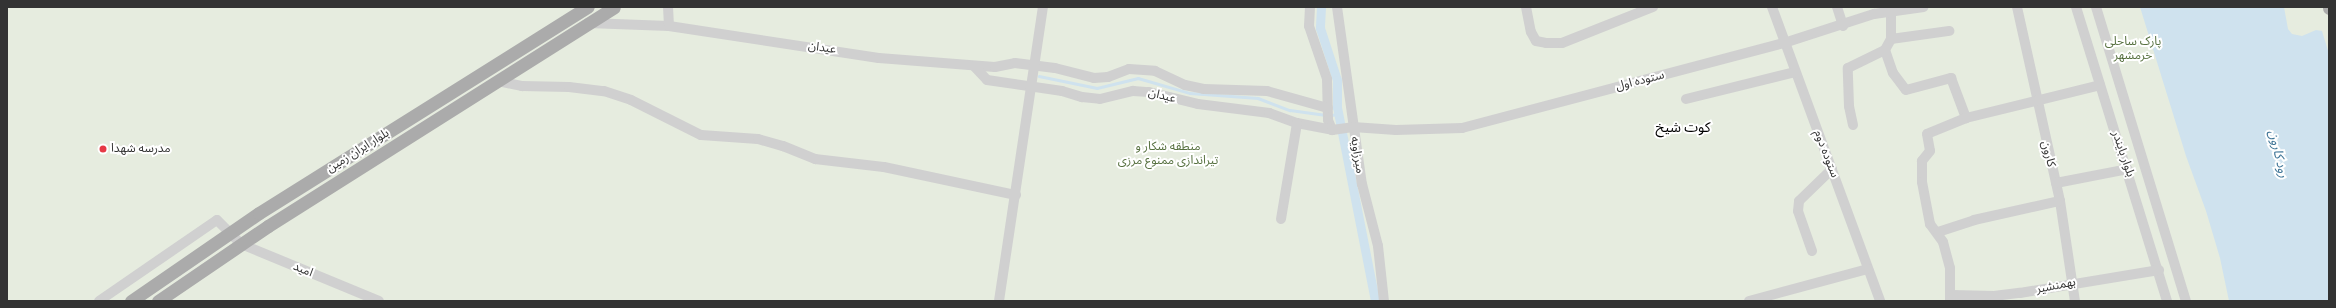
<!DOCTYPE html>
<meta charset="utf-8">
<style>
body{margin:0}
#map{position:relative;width:2336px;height:308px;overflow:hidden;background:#fff;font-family:"Fira Sans Condensed","Noto Sans Arabic",sans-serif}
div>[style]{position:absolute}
.green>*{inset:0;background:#e6ecdf;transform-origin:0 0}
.water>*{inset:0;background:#cfe2ee}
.stream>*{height:2.5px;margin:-1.25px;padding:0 1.25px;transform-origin:1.25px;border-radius:1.25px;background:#cfe2ee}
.canal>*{height:9px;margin:-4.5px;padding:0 4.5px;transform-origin:4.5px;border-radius:4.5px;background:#cfe2ee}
.minor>*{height:10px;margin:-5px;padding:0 5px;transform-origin:5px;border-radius:5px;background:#d0d0d0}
.major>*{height:13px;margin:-6.5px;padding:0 6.5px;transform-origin:6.5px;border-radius:6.5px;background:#ababab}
.dots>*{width:11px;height:11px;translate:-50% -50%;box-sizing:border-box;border:2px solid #fff;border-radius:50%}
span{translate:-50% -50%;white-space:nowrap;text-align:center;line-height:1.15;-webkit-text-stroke:4px #fff;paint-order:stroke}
.park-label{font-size:12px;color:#56703f}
.street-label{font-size:12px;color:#333}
.poi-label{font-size:12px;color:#333}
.left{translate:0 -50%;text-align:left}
.water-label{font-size:13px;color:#3f7597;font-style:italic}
.quarter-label{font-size:14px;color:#000}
.frame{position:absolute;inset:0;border:8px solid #333;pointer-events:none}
</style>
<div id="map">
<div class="green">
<div style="left:7px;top:7px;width:2322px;height:294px"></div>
</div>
<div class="water">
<div style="clip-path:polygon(2140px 7px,2284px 7px,2288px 29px,2292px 34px,2302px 36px,2316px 30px,2322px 31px,2329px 54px,2329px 301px,2229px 301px,2220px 258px,2206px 211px,2186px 156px)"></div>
</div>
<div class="stream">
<div style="left:1039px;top:76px;width:59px;rotate:11.7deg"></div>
<div style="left:1097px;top:88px;width:42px;rotate:-13.7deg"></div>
<div style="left:1138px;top:78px;width:54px;rotate:16.1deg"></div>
<div style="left:1190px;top:93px;width:68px;rotate:4.2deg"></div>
<div style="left:1258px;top:98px;width:34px;rotate:21deg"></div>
<div style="left:1290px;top:110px;width:36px;rotate:8deg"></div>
<div style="left:1331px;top:115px;width:7px;rotate:-8deg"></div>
</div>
<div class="canal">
<div style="left:1321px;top:7px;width:21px;rotate:93deg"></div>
<div style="left:1320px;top:28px;width:55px;rotate:71.9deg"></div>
<div style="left:1337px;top:80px;width:27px;rotate:90deg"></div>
<div style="left:1337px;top:107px;width:198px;rotate:78.9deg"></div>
</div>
<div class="minor">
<div style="left:1310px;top:7px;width:19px;rotate:93deg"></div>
<div style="left:1309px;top:26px;width:56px;rotate:71.2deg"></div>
<div style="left:1327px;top:79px;width:41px;rotate:88.6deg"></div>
<div style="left:1328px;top:120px;width:11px;rotate:68deg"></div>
<div style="left:1337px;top:7px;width:179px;rotate:82deg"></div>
<div style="left:1362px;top:184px;width:64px;rotate:75.5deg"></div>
<div style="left:1378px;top:246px;width:55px;rotate:83.8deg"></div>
<div style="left:1526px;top:7px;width:25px;rotate:79deg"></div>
<div style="left:1531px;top:32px;width:10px;rotate:61deg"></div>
<div style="left:1536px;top:41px;width:10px;rotate:11deg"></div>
<div style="left:1546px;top:43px;width:16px"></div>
<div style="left:1562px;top:43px;width:98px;rotate:-21.6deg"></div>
<div style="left:1772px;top:7px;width:313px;rotate:69.8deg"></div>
<div style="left:1837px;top:7px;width:20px;rotate:72deg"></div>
<div style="left:2017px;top:7px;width:199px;rotate:77.5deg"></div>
<div style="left:2060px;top:201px;width:101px;rotate:81.5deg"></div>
<div style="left:2076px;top:7px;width:308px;rotate:72.8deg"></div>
<div style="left:2096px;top:7px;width:307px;rotate:73deg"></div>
<div style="left:1891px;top:12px;width:27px;rotate:90deg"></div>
<div style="left:1891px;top:39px;width:13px;rotate:119deg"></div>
<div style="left:1885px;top:50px;width:24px;rotate:71deg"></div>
<div style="left:1893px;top:73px;width:21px;rotate:53deg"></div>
<div style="left:1906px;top:90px;width:47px;rotate:-14.9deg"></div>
<div style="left:1951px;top:78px;width:43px;rotate:69.4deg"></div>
<div style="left:1966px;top:118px;width:42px;rotate:157.7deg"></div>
<div style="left:1927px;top:134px;width:17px;rotate:80deg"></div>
<div style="left:1930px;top:151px;width:13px;rotate:129deg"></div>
<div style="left:1922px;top:161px;width:21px;rotate:90deg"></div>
<div style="left:1922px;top:182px;width:43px;rotate:79.2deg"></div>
<div style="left:1930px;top:224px;width:22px;rotate:54deg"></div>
<div style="left:1943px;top:242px;width:27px;rotate:75deg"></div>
<div style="left:1950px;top:268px;width:33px;rotate:90deg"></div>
<div style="left:588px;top:23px;width:81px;rotate:2.1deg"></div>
<div style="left:669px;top:26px;width:19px;rotate:-93deg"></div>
<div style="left:669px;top:26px;width:212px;rotate:8.7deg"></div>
<div style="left:879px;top:58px;width:116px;rotate:4.4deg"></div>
<div style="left:995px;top:67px;width:20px;rotate:-11deg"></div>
<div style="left:1015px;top:63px;width:40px;rotate:7.1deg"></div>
<div style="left:1055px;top:68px;width:40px;rotate:14.4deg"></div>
<div style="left:1094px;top:78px;width:14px;rotate:-4deg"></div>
<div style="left:1108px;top:77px;width:22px;rotate:-21deg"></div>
<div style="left:1129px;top:69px;width:26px;rotate:4deg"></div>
<div style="left:1155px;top:71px;width:33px;rotate:25deg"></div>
<div style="left:1185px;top:85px;width:19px;rotate:12deg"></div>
<div style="left:1204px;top:89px;width:63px;rotate:1.8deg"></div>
<div style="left:1267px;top:91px;width:63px;rotate:15.6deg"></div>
<div style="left:1891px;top:39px;width:59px;rotate:-7.9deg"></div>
<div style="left:974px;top:66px;width:19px;rotate:47deg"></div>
<div style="left:987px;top:80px;width:76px;rotate:8.3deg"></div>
<div style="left:1062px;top:91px;width:21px;rotate:17deg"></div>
<div style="left:1082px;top:97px;width:18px;rotate:6deg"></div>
<div style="left:1100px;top:99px;width:34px;rotate:-14deg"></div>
<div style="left:1133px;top:91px;width:16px;rotate:4deg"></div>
<div style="left:1149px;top:92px;width:50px;rotate:13.8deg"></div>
<div style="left:1198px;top:104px;width:72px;rotate:7.2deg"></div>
<div style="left:1269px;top:113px;width:30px;rotate:20deg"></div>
<div style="left:1297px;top:123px;width:36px;rotate:11deg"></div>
<div style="left:1332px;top:130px;width:21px;rotate:-8deg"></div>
<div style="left:1353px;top:127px;width:43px;rotate:4deg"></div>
<div style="left:1396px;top:130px;width:66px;rotate:-1.7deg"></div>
<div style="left:1462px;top:128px;width:333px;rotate:-14.8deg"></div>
<div style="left:1784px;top:43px;width:95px;rotate:-17.9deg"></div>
<div style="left:1874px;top:14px;width:50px;rotate:-8deg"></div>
<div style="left:498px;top:81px;width:25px;rotate:12deg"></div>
<div style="left:522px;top:86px;width:47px;rotate:1.2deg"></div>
<div style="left:569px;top:87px;width:35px;rotate:7deg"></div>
<div style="left:604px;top:91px;width:28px;rotate:18deg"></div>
<div style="left:631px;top:100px;width:78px;rotate:26.6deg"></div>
<div style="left:701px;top:135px;width:57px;rotate:4deg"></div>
<div style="left:758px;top:139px;width:26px;rotate:16deg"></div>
<div style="left:783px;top:146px;width:35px;rotate:22deg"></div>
<div style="left:815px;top:159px;width:69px;rotate:6.6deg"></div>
<div style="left:884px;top:167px;width:135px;rotate:12deg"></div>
<div style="left:1686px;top:99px;width:112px;rotate:-13.9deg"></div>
<div style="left:1966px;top:118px;width:138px;rotate:-13.8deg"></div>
<div style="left:1853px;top:125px;width:19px;rotate:-102deg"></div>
<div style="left:1849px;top:106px;width:38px;rotate:-92deg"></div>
<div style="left:1848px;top:68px;width:41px;rotate:-25.9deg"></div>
<div style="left:2056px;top:183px;width:73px;rotate:-11deg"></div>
<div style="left:1281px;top:219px;width:97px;rotate:-80.5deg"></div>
<div style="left:1938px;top:232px;width:38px;rotate:-18deg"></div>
<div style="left:1974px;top:220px;width:88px;rotate:-12.5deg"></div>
<div style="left:1812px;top:251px;width:42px;rotate:-109.3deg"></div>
<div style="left:1798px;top:211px;width:10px;rotate:-84deg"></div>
<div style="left:1799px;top:201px;width:46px;rotate:-44.1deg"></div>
<div style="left:1952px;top:295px;width:42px;rotate:1.4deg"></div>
<div style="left:1994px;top:296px;width:26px;rotate:-7deg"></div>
<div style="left:2020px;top:293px;width:141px;rotate:-9.4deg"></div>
<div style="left:99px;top:301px;width:143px;rotate:-34.5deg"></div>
<div style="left:217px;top:220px;width:34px;rotate:45deg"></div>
<div style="left:241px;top:244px;width:149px;rotate:22.4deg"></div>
<div style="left:999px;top:301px;width:297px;rotate:-81.5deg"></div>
<div style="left:1749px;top:301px;width:123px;rotate:-15.1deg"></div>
</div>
<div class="major">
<div style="left:2329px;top:7px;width:1px;rotate:90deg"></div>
<div style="left:131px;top:301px;width:155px;rotate:-34.5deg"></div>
<div style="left:259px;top:213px;width:388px;rotate:-32.1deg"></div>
<div style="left:158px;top:301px;width:133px;rotate:-34.3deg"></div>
<div style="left:268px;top:226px;width:409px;rotate:-32.3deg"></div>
</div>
<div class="dots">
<div style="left:103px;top:149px;background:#e63946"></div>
</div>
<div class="park-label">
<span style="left:2133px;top:49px">پارک ساحلی<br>خرمشهر</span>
<span style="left:1168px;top:154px">منطقه شکار و<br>تیراندازی ممنوع مرزی</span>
</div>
<div class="street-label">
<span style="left:822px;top:48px;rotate:8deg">عیدان</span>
<span style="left:1640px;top:81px;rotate:-14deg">ستوده اول</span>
<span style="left:1162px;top:96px;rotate:14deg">عیدان</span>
<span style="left:358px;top:151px;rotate:-32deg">بلوار ایران زمین</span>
<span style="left:1826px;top:154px;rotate:69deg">ستوده دوم</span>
<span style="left:2048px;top:154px;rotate:76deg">کارون</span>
<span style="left:2123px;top:154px;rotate:71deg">بلوار بایندر</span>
<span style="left:1357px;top:155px;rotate:81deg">میرزاویه</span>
<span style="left:303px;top:270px;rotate:22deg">امید</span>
<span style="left:2056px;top:286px;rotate:-11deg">بهمنشیر</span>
</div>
<div class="poi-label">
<span class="left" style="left:111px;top:149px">مدرسه شهدا</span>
</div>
<div class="water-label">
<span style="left:2278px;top:154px;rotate:77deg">رود کارون</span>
</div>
<div class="quarter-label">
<span style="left:1683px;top:128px">کوت شیخ</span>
</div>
<div class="frame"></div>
</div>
